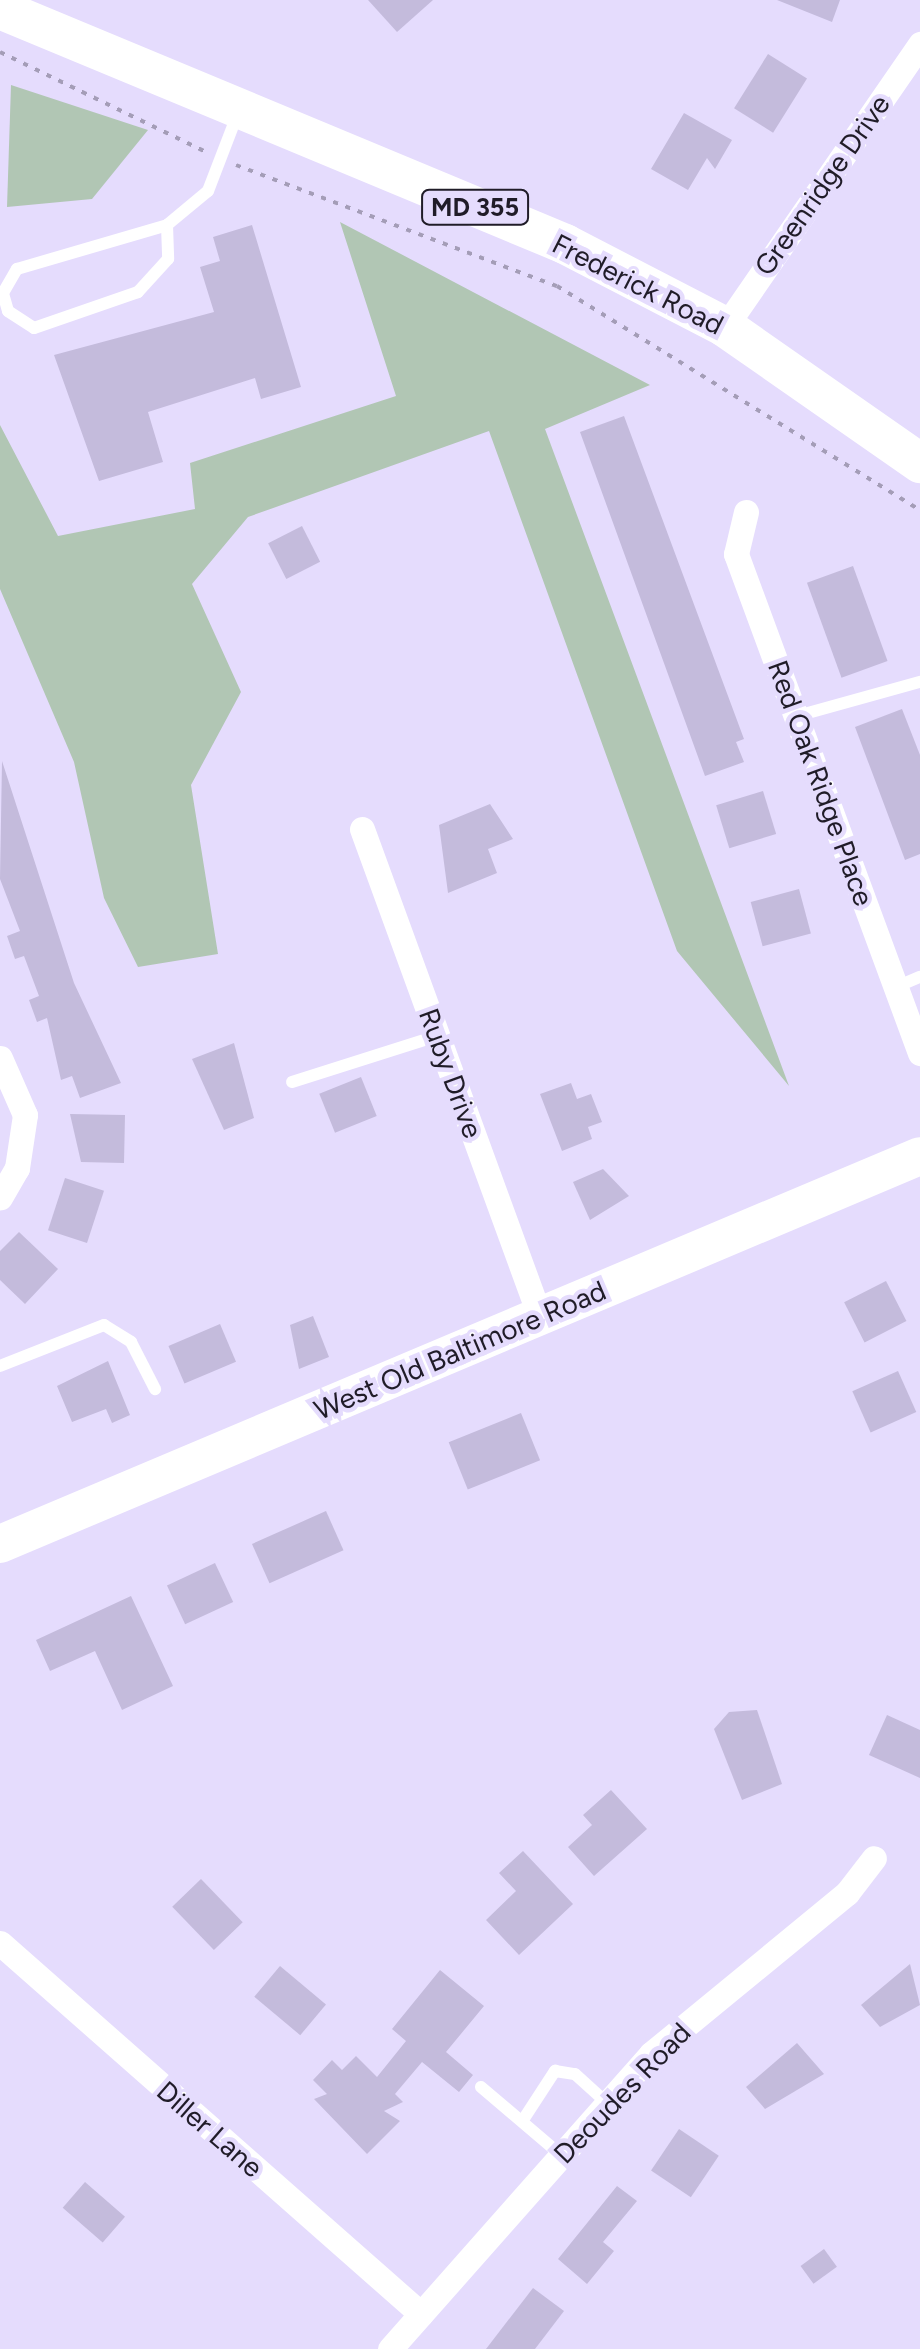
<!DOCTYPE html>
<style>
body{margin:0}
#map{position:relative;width:920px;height:2349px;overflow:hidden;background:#e5dcfd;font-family:Figtree,sans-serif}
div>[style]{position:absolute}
.green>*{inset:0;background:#b1c6b4}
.building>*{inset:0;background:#c4bbdc;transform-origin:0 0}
.path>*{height:4px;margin-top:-2px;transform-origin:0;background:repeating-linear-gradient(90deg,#a49db7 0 5px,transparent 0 13px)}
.lane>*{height:12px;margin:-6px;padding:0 6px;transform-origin:6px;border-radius:6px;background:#fff}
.street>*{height:25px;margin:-12.5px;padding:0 12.5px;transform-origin:12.5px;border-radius:12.5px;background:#fff}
.secondary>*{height:38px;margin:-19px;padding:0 19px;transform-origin:19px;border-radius:19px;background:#fff}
.primary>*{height:40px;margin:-20px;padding:0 20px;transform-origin:20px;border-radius:20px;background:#fff}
span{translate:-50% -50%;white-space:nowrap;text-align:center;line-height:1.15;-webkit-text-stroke:9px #e5dcfd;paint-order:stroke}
.shield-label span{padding:2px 8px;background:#e5dcfd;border:2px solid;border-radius:8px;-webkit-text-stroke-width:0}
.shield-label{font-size:25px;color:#201c28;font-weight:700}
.street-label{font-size:28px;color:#201c28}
</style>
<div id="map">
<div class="green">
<div style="clip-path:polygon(11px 85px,148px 130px,92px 199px,7px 207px)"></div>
<div style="clip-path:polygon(340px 222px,650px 385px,545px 429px,789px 1086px,677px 951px,489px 431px,248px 517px,192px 584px,241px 692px,191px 785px,218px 954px,138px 967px,104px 898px,74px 762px,0 589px,0 425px,58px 536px,195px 509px,190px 463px,396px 396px)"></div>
</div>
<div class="building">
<div style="clip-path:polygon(368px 0,433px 0,397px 32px)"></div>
<div style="clip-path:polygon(777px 0,840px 0,832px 22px)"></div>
<div style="left:768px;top:54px;width:46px;height:64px;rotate:32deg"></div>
<div style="clip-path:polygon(684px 113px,732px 140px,715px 169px,707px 158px,688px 190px,651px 169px)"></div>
<div style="clip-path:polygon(252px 225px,301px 387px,261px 399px,255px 378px,148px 412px,163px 462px,99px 481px,54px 355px,214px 312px,200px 267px,220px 261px,213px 237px)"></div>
<div style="clip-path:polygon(624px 416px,744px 739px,736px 742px,744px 762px,705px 776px,580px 432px)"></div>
<div style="left:302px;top:526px;width:40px;height:38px;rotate:63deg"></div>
<div style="left:853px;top:566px;width:101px;height:49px;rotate:70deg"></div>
<div style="clip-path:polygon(902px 709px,920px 755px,920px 854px,905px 860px,855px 727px)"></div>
<div style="clip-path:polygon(2px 761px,74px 983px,121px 1083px,80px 1098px,72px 1076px,61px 1080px,47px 1018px,37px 1022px,29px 1000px,39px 996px,24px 956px,15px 959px,7px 936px,20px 931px,0 879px)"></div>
<div style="left:763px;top:791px;width:45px;height:49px;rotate:73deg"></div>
<div style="clip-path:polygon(490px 804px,513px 839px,488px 849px,497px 873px,448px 893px,439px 825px)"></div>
<div style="left:799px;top:889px;width:46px;height:50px;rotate:75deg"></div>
<div style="clip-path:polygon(234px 1043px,254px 1118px,224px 1130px,192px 1059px)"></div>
<div style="left:361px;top:1077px;width:42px;height:45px;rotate:68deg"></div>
<div style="clip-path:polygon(571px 1083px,577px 1099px,591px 1094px,602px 1122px,588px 1127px,592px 1139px,562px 1151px,540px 1094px)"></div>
<div style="clip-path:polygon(70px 1114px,125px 1115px,124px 1163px,81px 1162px)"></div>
<div style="clip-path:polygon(603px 1169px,629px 1196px,590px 1220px,573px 1182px)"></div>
<div style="left:65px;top:1178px;width:41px;height:55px;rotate:18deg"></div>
<div style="clip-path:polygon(19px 1232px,58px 1269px,25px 1304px,0 1280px,0 1251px)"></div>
<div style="left:886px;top:1281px;width:45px;height:47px;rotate:63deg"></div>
<div style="clip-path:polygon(313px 1316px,329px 1357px,299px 1369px,290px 1325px)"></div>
<div style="left:220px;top:1324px;width:41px;height:56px;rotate:67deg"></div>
<div style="clip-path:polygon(108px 1361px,130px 1415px,112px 1423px,106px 1409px,72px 1422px,57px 1386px)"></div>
<div style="left:898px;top:1371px;width:45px;height:50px;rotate:66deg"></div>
<div style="left:521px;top:1413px;width:51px;height:78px;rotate:68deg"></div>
<div style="left:326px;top:1511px;width:43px;height:81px;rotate:66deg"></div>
<div style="left:215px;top:1563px;width:43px;height:53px;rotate:65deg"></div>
<div style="clip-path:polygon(131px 1596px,173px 1686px,122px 1710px,95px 1651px,50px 1671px,36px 1640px)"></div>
<div style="clip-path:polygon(757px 1710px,782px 1784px,742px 1800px,714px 1729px,729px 1712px)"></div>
<div style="clip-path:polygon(887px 1715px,920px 1730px,920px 1778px,869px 1755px)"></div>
<div style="clip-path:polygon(611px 1790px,647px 1829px,594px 1876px,568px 1847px,592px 1825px,583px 1815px)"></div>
<div style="clip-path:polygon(523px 1851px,573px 1904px,519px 1955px,486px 1920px,516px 1891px,499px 1873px)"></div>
<div style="left:201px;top:1879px;width:60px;height:40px;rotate:46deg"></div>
<div style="clip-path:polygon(910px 1964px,920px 2005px,880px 2027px,861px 2005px)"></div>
<div style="left:280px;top:1966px;width:60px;height:40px;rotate:40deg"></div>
<div style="clip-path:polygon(440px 1970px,484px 2006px,446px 2052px,473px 2075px,459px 2092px,422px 2062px,395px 2094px,403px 2102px,384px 2111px,400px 2121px,367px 2154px,314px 2099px,327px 2094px,313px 2080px,332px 2060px,342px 2070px,356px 2056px,377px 2077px,406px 2041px,392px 2029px)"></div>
<div style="clip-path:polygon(797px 2043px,824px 2074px,765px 2109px,746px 2087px)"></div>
<div style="left:679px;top:2129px;width:48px;height:50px;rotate:34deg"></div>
<div style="left:85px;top:2182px;width:53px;height:34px;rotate:41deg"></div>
<div style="clip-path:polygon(617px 2186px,637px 2201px,603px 2242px,614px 2251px,587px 2284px,558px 2259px)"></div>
<div style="left:824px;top:2249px;width:22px;height:29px;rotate:54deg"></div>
<div style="clip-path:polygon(533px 2288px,564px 2311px,535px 2349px,486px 2349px)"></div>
</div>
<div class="path">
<div style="left:0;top:52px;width:227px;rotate:25.9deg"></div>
<div style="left:236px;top:165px;width:343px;rotate:20.7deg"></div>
<div style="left:557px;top:286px;width:427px;rotate:31.7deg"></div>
</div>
<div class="lane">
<div style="left:167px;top:225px;width:34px;rotate:88deg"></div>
<div style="left:168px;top:259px;width:45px;rotate:132.3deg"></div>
<div style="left:138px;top:292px;width:110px;rotate:160.9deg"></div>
<div style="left:34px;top:328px;width:31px;rotate:-147deg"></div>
<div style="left:8px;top:311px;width:19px;rotate:-106deg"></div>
<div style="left:3px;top:293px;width:28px;rotate:-60deg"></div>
<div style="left:17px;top:269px;width:156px;rotate:-16.3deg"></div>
<div style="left:167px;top:225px;width:53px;rotate:-39.7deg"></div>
<div style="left:208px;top:191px;width:84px;rotate:-69deg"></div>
<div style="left:797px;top:716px;width:128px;rotate:-15.5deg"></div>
<div style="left:896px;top:987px;width:26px;rotate:-23deg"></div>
<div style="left:292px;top:1082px;width:152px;rotate:-17.6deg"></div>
<div style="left:0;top:1366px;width:112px;rotate:-21.5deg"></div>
<div style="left:104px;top:1325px;width:32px;rotate:32deg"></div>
<div style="left:131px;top:1342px;width:53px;rotate:62.9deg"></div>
<div style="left:481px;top:2087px;width:105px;rotate:40.4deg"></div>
<div style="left:523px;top:2120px;width:59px;rotate:-56.9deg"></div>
<div style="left:555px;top:2071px;width:20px;rotate:9deg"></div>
<div style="left:575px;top:2074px;width:43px;rotate:42.2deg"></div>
</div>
<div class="street">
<div style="left:725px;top:327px;width:344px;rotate:-55.4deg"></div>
<div style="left:746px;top:512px;width:43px;rotate:103.4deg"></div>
<div style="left:736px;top:554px;width:532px;rotate:69.76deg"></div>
<div style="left:362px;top:829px;width:519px;rotate:69.96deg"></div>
<div style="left:0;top:1058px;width:62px;rotate:66.3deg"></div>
<div style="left:25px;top:1115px;width:54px;rotate:98.6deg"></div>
<div style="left:17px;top:1168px;width:34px;rotate:120deg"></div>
<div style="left:0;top:1943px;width:561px;rotate:41.39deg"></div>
<div style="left:390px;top:2349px;width:394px;rotate:-48.5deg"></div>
<div style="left:651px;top:2054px;width:254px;rotate:-39.4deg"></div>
<div style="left:847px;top:1893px;width:44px;rotate:-52.4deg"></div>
</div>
<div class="secondary">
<div style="left:0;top:1544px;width:998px;rotate:-22.87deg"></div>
</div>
<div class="primary">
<div style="left:0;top:9px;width:612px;rotate:22.58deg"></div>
<div style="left:565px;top:244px;width:180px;rotate:27.4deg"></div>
<div style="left:725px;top:327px;width:238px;rotate:34.9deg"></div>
</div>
<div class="shield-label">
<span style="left:475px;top:207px">MD 355</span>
</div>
<div class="street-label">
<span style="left:822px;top:185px;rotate:-55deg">Greenridge Drive</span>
<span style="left:638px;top:284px;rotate:27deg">Frederick Road</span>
<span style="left:821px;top:783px;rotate:70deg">Red Oak Ridge Place</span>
<span style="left:451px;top:1073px;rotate:70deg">Ruby Drive</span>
<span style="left:460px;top:1350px;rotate:-23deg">West Old Baltimore Road</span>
<span style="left:622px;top:2093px;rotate:-46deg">Deoudes Road</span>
<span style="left:210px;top:2129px;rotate:41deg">Diller Lane</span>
</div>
</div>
